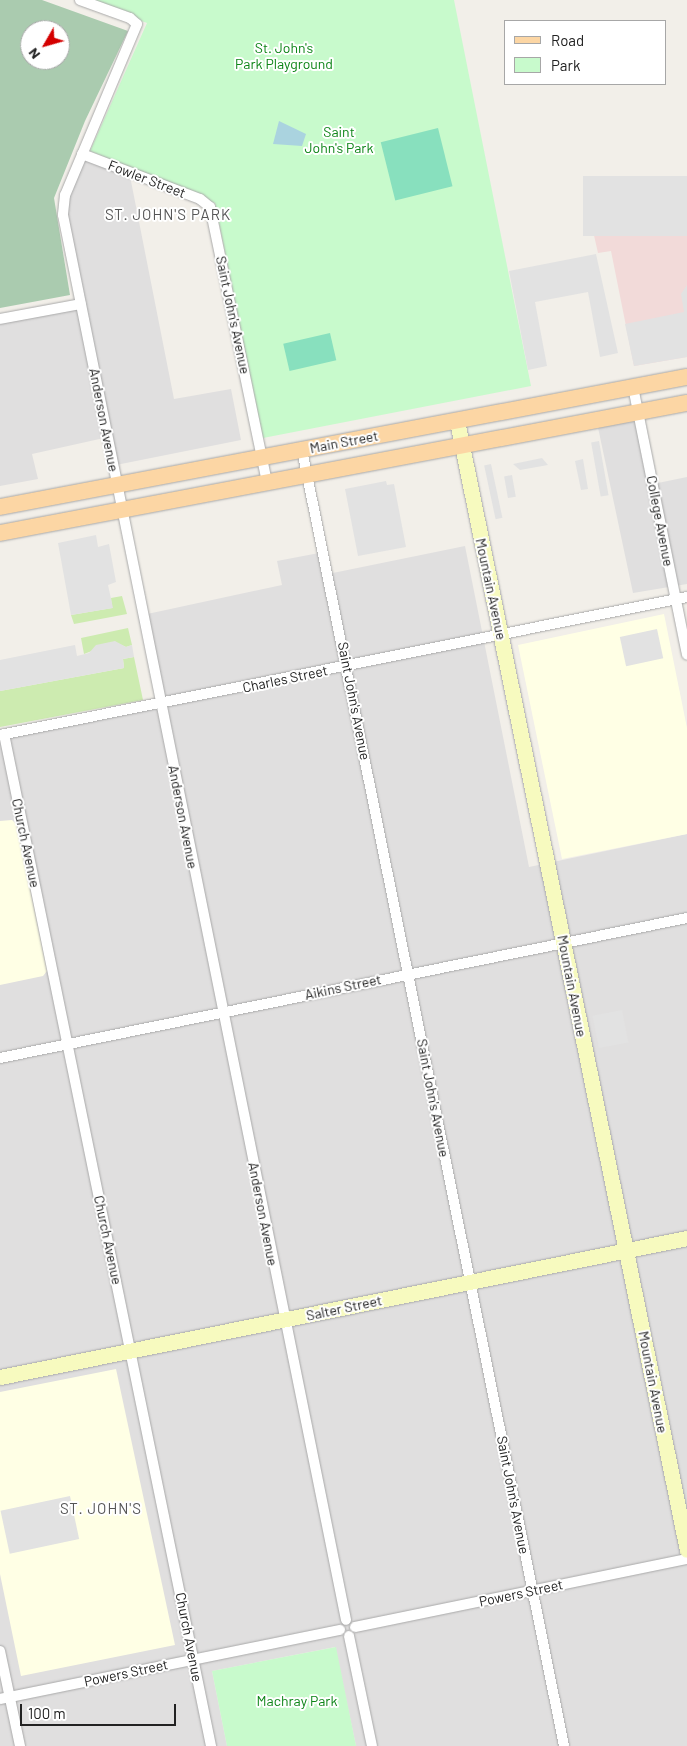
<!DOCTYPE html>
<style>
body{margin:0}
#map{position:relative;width:687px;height:1746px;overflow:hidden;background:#f2efe9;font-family:Barlow,sans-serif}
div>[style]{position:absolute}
.residential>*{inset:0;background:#e0dfdf}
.commercial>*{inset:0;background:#f2dad9}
.education>*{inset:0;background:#ffffe5}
.grass>*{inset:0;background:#cdebb0}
.cemetery>*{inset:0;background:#aacbaf}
.park>*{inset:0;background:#c8facc}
.pitch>*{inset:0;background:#88e0be;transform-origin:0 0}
.parking>*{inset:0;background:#e2e2e2;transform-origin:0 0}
.water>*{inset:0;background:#aad3df}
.roads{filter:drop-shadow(0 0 1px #a9a9a9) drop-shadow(0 0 1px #a9a9a9)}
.minor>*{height:10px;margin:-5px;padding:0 5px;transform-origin:5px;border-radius:5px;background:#fff}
.secondary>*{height:15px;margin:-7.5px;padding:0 7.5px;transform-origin:7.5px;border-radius:7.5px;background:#f7fabf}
.primary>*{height:16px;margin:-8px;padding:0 8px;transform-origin:8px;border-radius:8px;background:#fcd6a4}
span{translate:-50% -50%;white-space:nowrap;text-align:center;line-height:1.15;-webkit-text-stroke:4px #fff;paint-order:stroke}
.park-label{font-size:14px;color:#0c8416}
.street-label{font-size:14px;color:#222}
.neighbourhood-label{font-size:15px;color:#555;letter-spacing:1px}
.legend{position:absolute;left:504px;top:20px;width:162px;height:65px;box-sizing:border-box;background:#fff;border:1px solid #a7a7a7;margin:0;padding:6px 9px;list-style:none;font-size:15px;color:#222}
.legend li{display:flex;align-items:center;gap:10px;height:25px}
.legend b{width:25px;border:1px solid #a7a7a7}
.north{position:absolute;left:20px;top:20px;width:50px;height:50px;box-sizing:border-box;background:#fff;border:1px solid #a7a7a7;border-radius:50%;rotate:232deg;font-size:14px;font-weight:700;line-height:20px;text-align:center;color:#222}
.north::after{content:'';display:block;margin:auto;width:18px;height:22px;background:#d40000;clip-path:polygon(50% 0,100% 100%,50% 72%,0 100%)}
.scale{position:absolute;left:20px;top:1704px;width:156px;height:22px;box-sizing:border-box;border:2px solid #222;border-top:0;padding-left:6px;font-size:15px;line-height:18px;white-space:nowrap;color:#222;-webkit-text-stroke:4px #fff;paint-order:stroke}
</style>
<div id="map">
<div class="residential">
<div style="clip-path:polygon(82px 154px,129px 171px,174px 399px,231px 389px,241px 440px,111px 466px,104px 438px,32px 454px,38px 479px,0 486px,0 319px,81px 303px,63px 215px)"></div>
<div style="clip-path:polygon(640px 411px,653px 484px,687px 477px,687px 584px,633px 593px,596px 418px)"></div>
<div style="clip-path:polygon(465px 546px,529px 867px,687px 834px,687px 1746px,356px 1746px,335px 1647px,212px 1671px,227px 1746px,0 1746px,0 735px,160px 705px,138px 616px,282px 585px,277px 561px,319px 553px,323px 575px)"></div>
</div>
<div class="commercial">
<div style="clip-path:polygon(687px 176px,687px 357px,634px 366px,611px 251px,598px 253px,585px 196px)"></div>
</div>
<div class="education">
<div style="clip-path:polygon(664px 614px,687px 728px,687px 834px,562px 859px,518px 645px)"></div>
<div style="clip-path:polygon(12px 820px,17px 825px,47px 971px,43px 976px,0 985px,0 821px)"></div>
<div style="clip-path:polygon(116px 1369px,175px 1645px,21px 1676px,0 1574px,0 1392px)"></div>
</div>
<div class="grass">
<div style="clip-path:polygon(122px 596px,127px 614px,74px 624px,71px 615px,112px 608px,111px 598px)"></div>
<div style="clip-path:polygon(128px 628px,132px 645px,126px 647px,115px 642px,84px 654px,81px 638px)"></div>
<div style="clip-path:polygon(134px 657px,143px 700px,0 727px,0 691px,124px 668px,123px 659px)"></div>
</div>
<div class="cemetery">
<div style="clip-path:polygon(evenodd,0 0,42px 0,128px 31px,85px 121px,54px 198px,70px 295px,0 308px,0 0,30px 30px,60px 30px,60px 60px,30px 60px,30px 30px)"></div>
</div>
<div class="park">
<div style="clip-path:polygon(86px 0,454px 0,531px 386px,263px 438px,215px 203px,90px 151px,147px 23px)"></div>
<div style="clip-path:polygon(336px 1647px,356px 1746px,227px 1746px,212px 1671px)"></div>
</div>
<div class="pitch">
<div style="left:438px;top:128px;width:60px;height:59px;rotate:76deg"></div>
<div style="left:330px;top:333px;width:28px;height:48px;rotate:77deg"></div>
</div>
<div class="parking">
<div style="left:687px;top:176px;width:60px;height:104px;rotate:90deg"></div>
<div style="clip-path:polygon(596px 254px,618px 353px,600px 357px,588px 292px,535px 302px,547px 366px,528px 370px,509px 271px)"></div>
<div style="clip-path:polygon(687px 285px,687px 357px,634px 366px,625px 324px,684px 312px,681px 294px)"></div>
<div style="left:599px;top:441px;width:55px;height:8px;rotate:80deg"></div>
<div style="clip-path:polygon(542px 458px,548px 465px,520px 470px,513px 464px)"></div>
<div style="clip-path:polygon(583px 459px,588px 489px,581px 490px,575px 461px)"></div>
<div style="left:491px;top:464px;width:55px;height:7px;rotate:78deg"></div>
<div style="left:512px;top:475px;width:22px;height:8px;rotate:80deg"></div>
<div style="clip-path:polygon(386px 481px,387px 485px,394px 484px,406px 547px,358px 556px,345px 489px)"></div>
<div style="clip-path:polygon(96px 535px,98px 547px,109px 544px,116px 582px,108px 585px,113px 608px,71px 615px,58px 543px)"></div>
<div style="left:657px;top:629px;width:30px;height:38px;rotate:78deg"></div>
<div style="clip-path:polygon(115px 641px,126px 647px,132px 645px,134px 657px,123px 659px,124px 668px,0 691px,0 660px,75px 645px,77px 656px,89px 653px,96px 645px)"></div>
<div style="left:622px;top:1010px;width:33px;height:30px;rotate:79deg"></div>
<div style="left:70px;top:1496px;width:44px;height:71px;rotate:78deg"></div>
</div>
<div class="water">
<div style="clip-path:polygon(279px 121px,306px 134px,302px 146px,273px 144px)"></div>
</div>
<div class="roads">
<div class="minor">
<div style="left:80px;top:0;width:53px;rotate:19.8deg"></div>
<div style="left:130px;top:18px;width:9px;rotate:41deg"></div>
<div style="left:137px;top:24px;width:186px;rotate:112.8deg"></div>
<div style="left:65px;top:195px;width:20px;rotate:96deg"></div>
<div style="left:63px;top:215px;width:1433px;rotate:78.61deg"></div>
<div style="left:82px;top:154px;width:126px;rotate:20.9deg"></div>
<div style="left:200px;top:199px;width:13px;rotate:39deg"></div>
<div style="left:210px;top:207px;width:281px;rotate:78.3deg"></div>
<div style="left:0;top:319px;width:82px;rotate:-10.5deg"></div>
<div style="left:633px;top:387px;width:273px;rotate:78.6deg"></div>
<div style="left:302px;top:450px;width:1322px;rotate:78.57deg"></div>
<div style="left:4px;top:734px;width:1033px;rotate:78.44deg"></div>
<div style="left:0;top:735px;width:701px;rotate:-11.36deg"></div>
<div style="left:0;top:1058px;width:701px;rotate:-11.52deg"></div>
<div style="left:355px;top:1627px;width:339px;rotate:-11.6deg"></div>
<div style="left:349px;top:1636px;width:112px;rotate:78.2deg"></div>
<div style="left:0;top:1651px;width:97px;rotate:78.1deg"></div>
<div style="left:0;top:1699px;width:347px;rotate:-11.5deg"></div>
</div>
<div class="secondary">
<div style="left:457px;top:421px;width:1152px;rotate:78.49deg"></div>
<div style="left:0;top:1377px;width:701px;rotate:-11.44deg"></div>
</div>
<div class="primary">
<div style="left:0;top:507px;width:699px;rotate:-10.72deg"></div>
<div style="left:0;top:533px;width:699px;rotate:-10.72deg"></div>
</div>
</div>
<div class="park-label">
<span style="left:284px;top:56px">St. John's<br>Park Playground</span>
<span style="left:339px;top:140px">Saint<br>John's Park</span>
<span style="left:297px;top:1701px">Machray Park</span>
</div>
<div class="street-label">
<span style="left:147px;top:179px;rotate:21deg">Fowler Street</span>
<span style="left:233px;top:315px;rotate:78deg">Saint John's Avenue</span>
<span style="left:104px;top:420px;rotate:79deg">Anderson Avenue</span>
<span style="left:344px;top:442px;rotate:-11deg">Main Street</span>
<span style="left:660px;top:521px;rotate:79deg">College Avenue</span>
<span style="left:491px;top:589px;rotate:78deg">Mountain Avenue</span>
<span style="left:285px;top:679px;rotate:-12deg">Charles Street</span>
<span style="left:354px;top:701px;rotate:79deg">Saint John's Avenue</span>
<span style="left:183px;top:817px;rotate:79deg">Anderson Avenue</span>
<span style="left:26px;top:843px;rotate:78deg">Church Avenue</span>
<span style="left:572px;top:986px;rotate:79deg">Mountain Avenue</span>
<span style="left:343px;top:987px;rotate:-12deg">Aikins Street</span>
<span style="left:433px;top:1098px;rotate:79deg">Saint John's Avenue</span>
<span style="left:263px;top:1214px;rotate:79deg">Anderson Avenue</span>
<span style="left:108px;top:1240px;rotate:78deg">Church Avenue</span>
<span style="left:344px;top:1308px;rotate:-12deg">Salter Street</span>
<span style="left:653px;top:1382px;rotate:79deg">Mountain Avenue</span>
<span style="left:513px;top:1495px;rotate:79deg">Saint John's Avenue</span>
<span style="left:521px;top:1593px;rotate:-12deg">Powers Street</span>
<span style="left:189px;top:1637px;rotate:79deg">Church Avenue</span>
<span style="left:126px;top:1673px;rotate:-12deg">Powers Street</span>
</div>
<div class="neighbourhood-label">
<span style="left:168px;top:215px">ST. JOHN'S PARK</span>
<span style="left:101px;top:1509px">ST. JOHN'S</span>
</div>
<ul class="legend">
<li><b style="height:6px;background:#fcd6a4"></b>Road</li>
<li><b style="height:14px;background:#c8facc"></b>Park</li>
</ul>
<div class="north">N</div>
<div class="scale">100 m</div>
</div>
